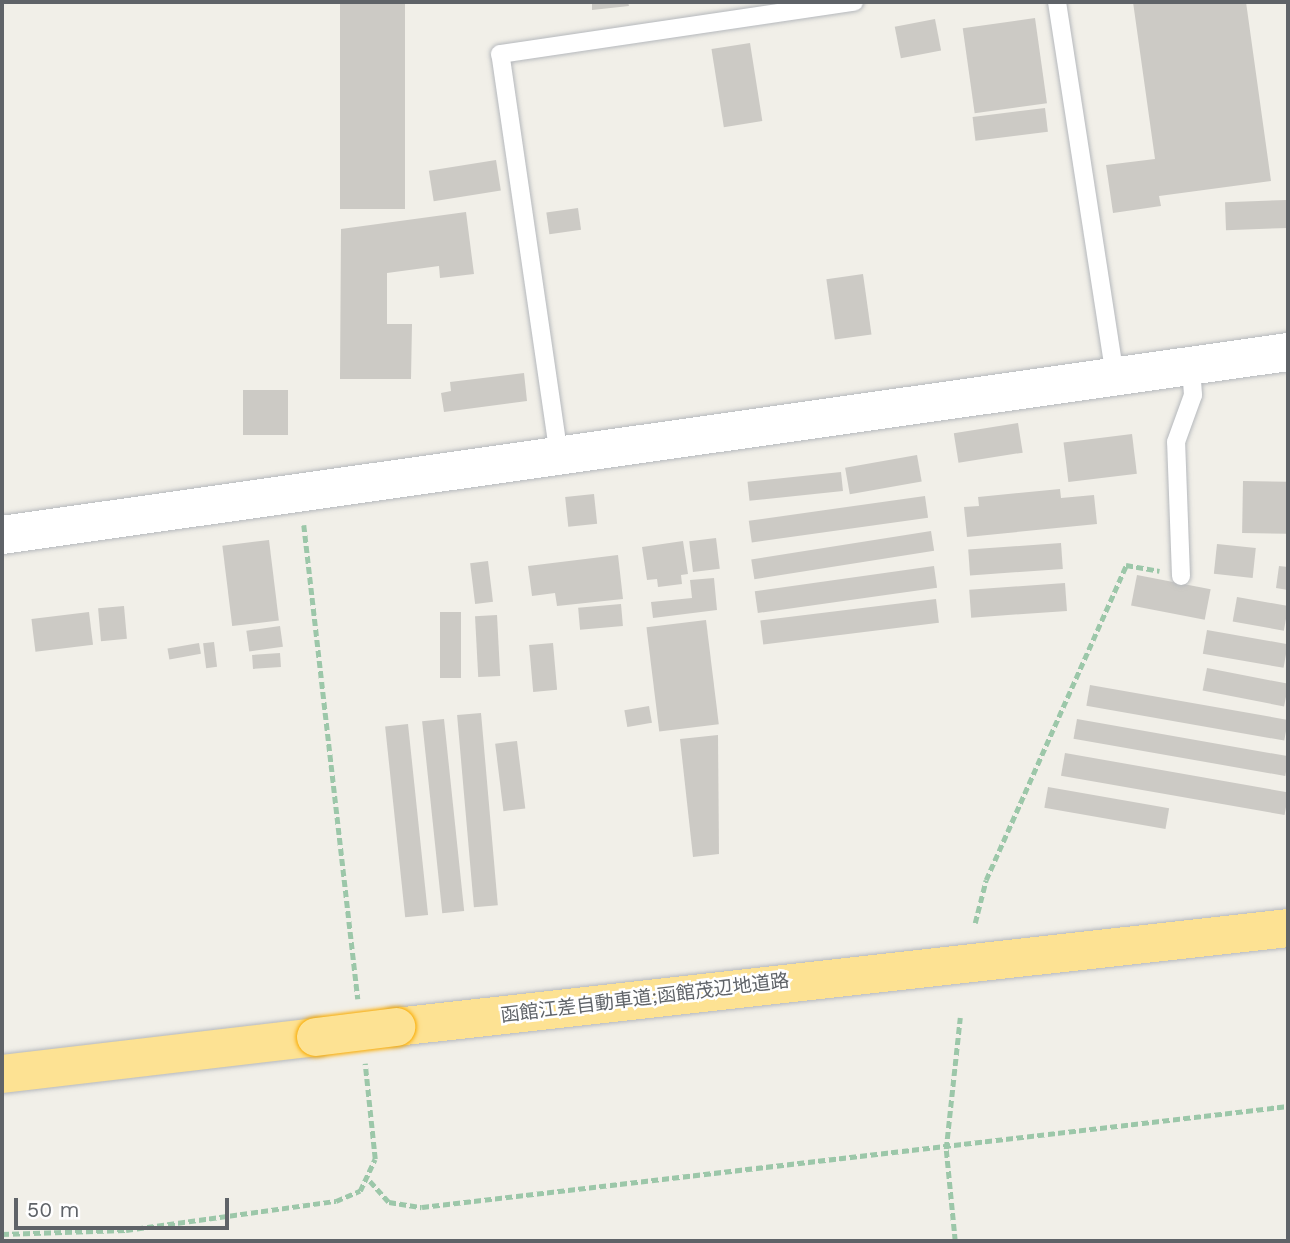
<!DOCTYPE html>
<meta charset="utf-8">
<style>
body{margin:0}
#map{position:relative;width:1290px;height:1243px;overflow:hidden;background:#f1efe8;font-family:"Work Sans","Noto Sans JP",sans-serif}
div>[style]{position:absolute}
.building>*{inset:0;background:#cccac5;transform-origin:0 0}
.path>*{height:4.5px;margin-top:-2.25px;transform-origin:0;background:repeating-linear-gradient(90deg,#9cc7a9 0 7px,transparent 0 10.5px)}
.roads{filter:drop-shadow(0 0 2px #b5b8bc) drop-shadow(0 0 2px #b5b8bc)}
.service>*{height:18px;margin:-9px;padding:0 9px;transform-origin:9px;border-radius:9px;background:#fff}
.tertiary>*{height:38px;margin:-19px;padding:0 19px;transform-origin:19px;border-radius:19px;background:#fff}
.motorway>*{height:38px;margin:-19px;padding:0 19px;transform-origin:19px;border-radius:19px;background:#fde293}
.bridges{filter:drop-shadow(0 0 2px #f9ab00) drop-shadow(0 0 2px #f9ab00)}
.motorway-bridge>*{height:38px;margin:-19px;padding:0 19px;transform-origin:19px;border-radius:19px;background:#fde293}
span{translate:-50% -50%;white-space:nowrap;text-align:center;line-height:1.15;-webkit-text-stroke:5px #fff;paint-order:stroke}
.street-label{font-size:19px;color:#5f6368}
.frame{position:absolute;inset:0;border:4px solid #5f6368;pointer-events:none}
.scale{position:absolute;left:14px;top:1198px;width:215px;height:32px;box-sizing:border-box;border:4px solid #5f6368;border-top:0;padding-left:9px;font-size:21px;line-height:24px;white-space:nowrap;color:#5f6368;-webkit-text-stroke:5px #fff;paint-order:stroke}
</style>
<div id="map">
<div class="building">
<div style="left:340px;top:2px;width:65px;height:207px"></div>
<div style="clip-path:polygon(592px 2px,628px 2px,629px 6px,592px 10px)"></div>
<div style="clip-path:polygon(1133px 2px,1246px 2px,1271px 181px,1159px 196px,1161px 206px,1113px 213px,1106px 165px,1155px 159px)"></div>
<div style="left:1035px;top:18px;width:86px;height:73px;rotate:82deg"></div>
<div style="left:935px;top:19px;width:32px;height:41px;rotate:79deg"></div>
<div style="left:750px;top:43px;width:79px;height:39px;rotate:81deg"></div>
<div style="left:1045px;top:108px;width:24px;height:73px;rotate:83deg"></div>
<div style="left:496px;top:160px;width:31px;height:68px;rotate:81deg"></div>
<div style="left:1287px;top:200px;width:28px;height:62px;rotate:88deg"></div>
<div style="left:578px;top:208px;width:22px;height:32px;rotate:82deg"></div>
<div style="clip-path:polygon(466px 212px,474px 274px,440px 278px,439px 266px,387px 273px,387px 324px,412px 324px,411px 379px,340px 379px,341px 229px)"></div>
<div style="left:863px;top:274px;width:61px;height:37px;rotate:82deg"></div>
<div style="clip-path:polygon(524px 373px,527px 401px,444px 412px,441px 393px,451px 391px,450px 382px)"></div>
<div style="left:243px;top:390px;width:45px;height:45px"></div>
<div style="left:1018px;top:423px;width:30px;height:65px;rotate:81deg"></div>
<div style="left:1132px;top:434px;width:40px;height:69px;rotate:83deg"></div>
<div style="left:917px;top:455px;width:27px;height:73px;rotate:80deg"></div>
<div style="left:841px;top:472px;width:19px;height:94px;rotate:84deg"></div>
<div style="left:1243px;top:481px;width:45px;height:52px;rotate:1deg"></div>
<div style="clip-path:polygon(1060px 489px,1061px 498px,1094px 495px,1097px 524px,967px 537px,964px 507px,979px 506px,978px 497px)"></div>
<div style="left:594px;top:494px;width:30px;height:29px;rotate:84deg"></div>
<div style="left:925px;top:496px;width:22px;height:178px;rotate:82deg"></div>
<div style="left:931px;top:531px;width:20px;height:182px;rotate:81deg"></div>
<div style="left:716px;top:538px;width:31px;height:27px;rotate:83deg"></div>
<div style="left:269px;top:540px;width:81px;height:47px;rotate:83deg"></div>
<div style="clip-path:polygon(683px 541px,688px 574px,681px 575px,682px 584px,658px 587px,657px 579px,647px 580px,642px 547px)"></div>
<div style="left:1061px;top:543px;width:26px;height:93px;rotate:86deg"></div>
<div style="left:1217px;top:544px;width:39px;height:30px;rotate:6deg"></div>
<div style="clip-path:polygon(618px 555px,623px 599px,557px 606px,555px 593px,532px 596px,528px 566px)"></div>
<div style="left:488px;top:561px;width:41px;height:18px;rotate:83deg"></div>
<div style="left:934px;top:566px;width:22px;height:181px;rotate:82deg"></div>
<div style="clip-path:polygon(1279px 566px,1288px 567px,1288px 590px,1276px 588px)"></div>
<div style="left:1137px;top:575px;width:75px;height:31px;rotate:11deg"></div>
<div style="clip-path:polygon(714px 578px,717px 610px,653px 618px,651px 602px,692px 598px,690px 580px)"></div>
<div style="left:1065px;top:583px;width:28px;height:96px;rotate:86deg"></div>
<div style="left:1237px;top:597px;width:52px;height:25px;rotate:10deg"></div>
<div style="left:936px;top:599px;width:24px;height:177px;rotate:83deg"></div>
<div style="left:621px;top:604px;width:22px;height:43px;rotate:85deg"></div>
<div style="left:124px;top:606px;width:33px;height:26px;rotate:85deg"></div>
<div style="left:89px;top:612px;width:33px;height:58px;rotate:83deg"></div>
<div style="left:440px;top:612px;width:21px;height:66px"></div>
<div style="left:497px;top:615px;width:61px;height:22px;rotate:87deg"></div>
<div style="left:706px;top:620px;width:105px;height:60px;rotate:83deg"></div>
<div style="left:280px;top:626px;width:21px;height:34px;rotate:82deg"></div>
<div style="left:1207px;top:630px;width:82px;height:24px;rotate:10deg"></div>
<div style="left:214px;top:642px;width:25px;height:11px;rotate:83deg"></div>
<div style="left:199px;top:643px;width:11px;height:32px;rotate:80deg"></div>
<div style="left:553px;top:643px;width:47px;height:24px;rotate:85deg"></div>
<div style="left:280px;top:653px;width:14px;height:28px;rotate:86deg"></div>
<div style="left:1207px;top:668px;width:83px;height:23px;rotate:11deg"></div>
<div style="left:1090px;top:685px;width:201px;height:21px;rotate:10deg"></div>
<div style="left:649px;top:706px;width:17px;height:25px;rotate:80deg"></div>
<div style="left:481px;top:713px;width:193px;height:24px;rotate:85deg"></div>
<div style="left:444px;top:719px;width:193px;height:22px;rotate:84deg"></div>
<div style="left:1077px;top:719px;width:215px;height:20px;rotate:10deg"></div>
<div style="left:408px;top:724px;width:192px;height:23px;rotate:84deg"></div>
<div style="clip-path:polygon(718px 735px,719px 854px,693px 857px,680px 739px)"></div>
<div style="left:517px;top:741px;width:68px;height:22px;rotate:83deg"></div>
<div style="left:1065px;top:753px;width:227px;height:23px;rotate:10deg"></div>
<div style="left:1048px;top:787px;width:123px;height:21px;rotate:10deg"></div>
</div>
<div class="path">
<div style="left:304px;top:525px;width:477px;rotate:83.5deg"></div>
<div style="left:975px;top:923px;width:44px;rotate:-75.7deg"></div>
<div style="left:986px;top:880px;width:345px;rotate:-66deg"></div>
<div style="left:1126px;top:565px;width:34px;rotate:10deg"></div>
<div style="left:370px;top:1181px;width:28px;rotate:48deg"></div>
<div style="left:389px;top:1202px;width:33px;rotate:9deg"></div>
<div style="left:422px;top:1207px;width:872px;rotate:-6.65deg"></div>
<div style="left:2px;top:1234px;width:124px;rotate:-1.8deg"></div>
<div style="left:126px;top:1230px;width:212px;rotate:-7.9deg"></div>
<div style="left:336px;top:1201px;width:26px;rotate:-23deg"></div>
<div style="left:360px;top:1191px;width:35px;rotate:-65deg"></div>
<div style="left:375px;top:1159px;width:96px;rotate:-96deg"></div>
<div style="left:955px;top:1241px;width:92px;rotate:-95.6deg"></div>
<div style="left:946px;top:1149px;width:132px;rotate:-83.9deg"></div>
</div>
<div class="roads">
<div class="service">
<div style="left:1057px;top:2px;width:379px;rotate:81.2deg"></div>
<div style="left:559px;top:456px;width:406px;rotate:-98.3deg"></div>
<div style="left:500px;top:54px;width:358px;rotate:-8.4deg"></div>
<div style="left:1181px;top:576px;width:134px;rotate:-92.1deg"></div>
<div style="left:1176px;top:442px;width:50px;rotate:-70.1deg"></div>
<div style="left:1193px;top:395px;width:28px;rotate:-94deg"></div>
</div>
<div class="tertiary">
<div style="left:2px;top:535px;width:1299px;rotate:-8.1deg"></div>
</div>
<div class="motorway">
<div style="left:396px;top:1027px;width:897px;rotate:-6.33deg"></div>
<div style="left:2px;top:1074px;width:316px;rotate:-6.7deg"></div>
</div>
</div>
<div class="bridges">
<div class="motorway-bridge">
<div style="left:316px;top:1037px;width:81px;rotate:-7.1deg"></div>
</div>
</div>
<div class="street-label">
<span style="left:645px;top:998px;rotate:-7deg">函館江差自動車道;函館茂辺地道路</span>
</div>
<div class="frame"></div>
<div class="scale">50 m</div>
</div>
